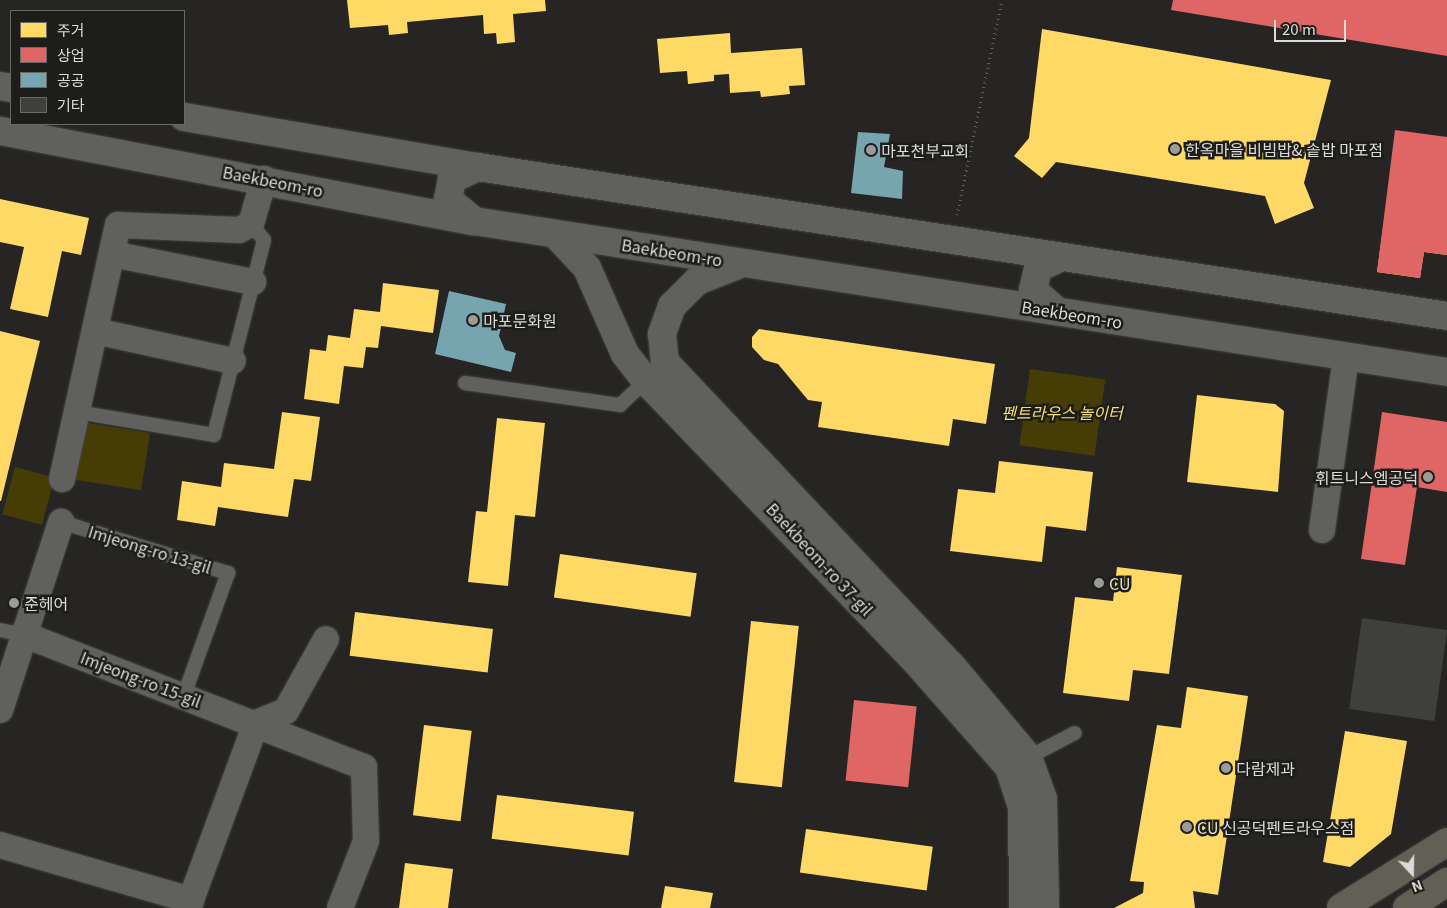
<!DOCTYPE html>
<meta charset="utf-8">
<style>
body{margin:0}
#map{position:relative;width:1447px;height:908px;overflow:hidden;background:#262524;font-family:Georgia,"Noto Sans KR",serif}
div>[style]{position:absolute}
.green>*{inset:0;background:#463c05;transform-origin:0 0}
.homes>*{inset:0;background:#ffd966;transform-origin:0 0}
.shops>*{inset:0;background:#e06666;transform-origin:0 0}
.public>*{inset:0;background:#76a5af}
.building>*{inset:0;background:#3f3f3d;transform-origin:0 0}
.path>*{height:3px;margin-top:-1.5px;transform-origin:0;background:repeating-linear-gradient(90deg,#61605f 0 1px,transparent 0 5px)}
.roads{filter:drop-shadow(0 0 1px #444342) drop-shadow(0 0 1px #444342)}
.service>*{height:14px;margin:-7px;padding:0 7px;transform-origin:7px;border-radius:7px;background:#60605e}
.minor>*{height:26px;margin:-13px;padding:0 13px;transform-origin:13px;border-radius:13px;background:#60605e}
.tertiary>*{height:28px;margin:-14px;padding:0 14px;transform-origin:14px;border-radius:14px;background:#60605e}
.secondary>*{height:28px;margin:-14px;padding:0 14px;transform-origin:14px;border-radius:14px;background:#60605e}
.primary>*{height:28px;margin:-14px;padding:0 14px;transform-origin:14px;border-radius:14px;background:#626055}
.dots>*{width:14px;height:14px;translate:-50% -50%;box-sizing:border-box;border:2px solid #1d1d1a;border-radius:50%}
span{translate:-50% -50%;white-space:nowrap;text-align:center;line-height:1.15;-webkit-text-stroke:5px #1d1d1a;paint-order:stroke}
.poi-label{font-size:16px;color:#dcdbd9}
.left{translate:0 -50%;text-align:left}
.right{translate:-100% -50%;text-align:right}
.street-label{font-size:16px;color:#dcdbd9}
.park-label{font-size:16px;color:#f5df7b;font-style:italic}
.legend{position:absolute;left:10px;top:10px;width:175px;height:115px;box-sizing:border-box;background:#1d1d1a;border:1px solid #696966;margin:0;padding:6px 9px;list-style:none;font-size:15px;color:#dcdbd9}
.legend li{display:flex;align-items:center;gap:10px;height:25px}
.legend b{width:25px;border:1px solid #696966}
.north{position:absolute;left:1387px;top:848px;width:50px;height:50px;-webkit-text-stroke:4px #1d1d1a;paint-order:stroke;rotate:159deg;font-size:14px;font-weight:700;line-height:20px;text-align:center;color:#dcdbd9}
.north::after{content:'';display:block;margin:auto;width:18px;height:22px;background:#dcdbd9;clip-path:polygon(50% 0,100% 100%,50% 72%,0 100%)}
.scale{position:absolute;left:1274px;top:20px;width:72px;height:22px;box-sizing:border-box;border:2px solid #dcdbd9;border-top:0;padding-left:6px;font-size:15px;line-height:18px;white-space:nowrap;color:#dcdbd9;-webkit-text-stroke:4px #1d1d1a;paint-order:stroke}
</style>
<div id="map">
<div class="green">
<div style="left:1030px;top:369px;width:76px;height:77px;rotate:8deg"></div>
<div style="left:81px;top:422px;width:70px;height:58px;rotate:9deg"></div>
<div style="left:15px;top:467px;width:41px;height:49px;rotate:15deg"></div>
</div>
<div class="homes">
<div style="clip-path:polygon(347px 0,545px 0,546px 11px,513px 14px,515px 42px,497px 44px,496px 33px,484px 34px,483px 15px,407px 22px,408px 33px,389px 35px,388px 25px,350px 28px)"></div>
<div style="clip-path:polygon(1042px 29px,1331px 80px,1304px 183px,1314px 208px,1275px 224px,1265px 196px,1056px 162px,1042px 178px,1014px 156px,1029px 138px)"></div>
<div style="clip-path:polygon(730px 33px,731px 53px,802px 48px,805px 85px,789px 86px,790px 94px,761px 97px,760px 91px,730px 93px,729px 74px,714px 75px,714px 81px,688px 84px,687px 71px,660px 73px,657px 39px)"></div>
<div style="clip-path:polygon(1390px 177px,1447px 185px,1447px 255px,1424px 252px,1420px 278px,1377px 272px)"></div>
<div style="clip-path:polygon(0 199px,89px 218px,81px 255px,62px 251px,48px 317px,10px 309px,24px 247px,0 242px)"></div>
<div style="clip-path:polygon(383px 283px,439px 290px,433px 333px,381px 326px,378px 348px,366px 347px,363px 368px,344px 366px,339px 404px,304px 399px,310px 349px,326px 351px,328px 335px,350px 338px,354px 309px,380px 312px)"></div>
<div style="clip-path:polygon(759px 329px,995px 364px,986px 424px,953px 419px,949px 446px,818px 427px,822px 402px,808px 400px,778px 364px,764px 360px,752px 347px,752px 337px)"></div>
<div style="clip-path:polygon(0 331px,40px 341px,1px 501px,0 501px)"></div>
<div style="clip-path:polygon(1197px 395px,1275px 404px,1284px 411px,1278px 492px,1187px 482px)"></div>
<div style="clip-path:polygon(282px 412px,320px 417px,311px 481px,294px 479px,288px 517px,218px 507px,215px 526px,177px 520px,182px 481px,221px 487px,224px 463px,274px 469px)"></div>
<div style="clip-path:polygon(497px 418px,545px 423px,535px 517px,515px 515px,508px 586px,468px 582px,476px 511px,487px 512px)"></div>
<div style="clip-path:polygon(999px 461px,1093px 472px,1086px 531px,1046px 526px,1042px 562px,950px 551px,958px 489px,995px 493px)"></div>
<div style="left:560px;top:554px;width:138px;height:44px;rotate:8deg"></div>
<div style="clip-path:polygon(1117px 567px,1182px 575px,1169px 674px,1133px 670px,1129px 701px,1063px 693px,1075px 597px,1113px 601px)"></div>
<div style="left:355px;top:612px;width:139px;height:44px;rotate:7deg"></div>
<div style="left:751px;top:621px;width:48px;height:162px;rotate:6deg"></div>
<div style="clip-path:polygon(1187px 687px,1248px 696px,1218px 895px,1193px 891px,1195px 908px,1114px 908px,1143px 893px,1144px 882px,1130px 881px,1157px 725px,1181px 728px)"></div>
<div style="left:424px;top:725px;width:48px;height:91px;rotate:7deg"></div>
<div style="clip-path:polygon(1345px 731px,1407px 741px,1391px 834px,1350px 867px,1323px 862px)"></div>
<div style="left:497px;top:795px;width:138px;height:44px;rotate:7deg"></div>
<div style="left:806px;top:829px;width:128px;height:44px;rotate:8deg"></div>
<div style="clip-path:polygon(405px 863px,453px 869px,448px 908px,399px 908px)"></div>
<div style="clip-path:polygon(665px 886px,713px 893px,710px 908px,661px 908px)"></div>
</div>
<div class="shops">
<div style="clip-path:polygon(1173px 0,1447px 0,1447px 56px,1171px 10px)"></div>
<div style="clip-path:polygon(1395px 130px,1447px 137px,1447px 255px,1424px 252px,1420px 278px,1377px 272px)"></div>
<div style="clip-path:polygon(1382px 412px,1447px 422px,1447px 492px,1417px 487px,1405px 565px,1361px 559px)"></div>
<div style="left:854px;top:700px;width:63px;height:81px;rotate:6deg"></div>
</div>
<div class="public">
<div style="clip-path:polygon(858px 132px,890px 134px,884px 167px,903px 171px,902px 199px,851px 193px)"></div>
<div style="clip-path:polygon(449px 291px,506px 304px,499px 336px,505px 350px,516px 353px,511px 372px,435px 354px)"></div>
</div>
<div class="building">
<div style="left:1362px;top:618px;width:86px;height:92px;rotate:8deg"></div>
</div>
<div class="path">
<div style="left:957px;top:215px;width:220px;rotate:-78.2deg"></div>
</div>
<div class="roads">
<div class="service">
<div style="left:465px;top:383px;width:157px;rotate:8.1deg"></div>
<div style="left:620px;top:405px;width:38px;rotate:-43deg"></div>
<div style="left:77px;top:412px;width:139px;rotate:9.5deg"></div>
<div style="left:214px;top:435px;width:201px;rotate:-75.6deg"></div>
<div style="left:264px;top:240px;width:21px;rotate:-129deg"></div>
<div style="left:61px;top:522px;width:175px;rotate:17deg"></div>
<div style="left:228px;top:573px;width:130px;rotate:109.8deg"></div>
<div style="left:0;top:630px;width:25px;rotate:11deg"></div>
<div style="left:1025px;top:759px;width:56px;rotate:-27.5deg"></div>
</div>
<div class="minor">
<div style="left:112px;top:254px;width:144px;rotate:11.2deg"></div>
<div style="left:95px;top:331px;width:141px;rotate:12.3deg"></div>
<div style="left:62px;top:479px;width:260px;rotate:-77.6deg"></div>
<div style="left:118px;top:225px;width:121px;rotate:2.4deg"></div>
<div style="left:239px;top:230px;width:13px;rotate:-27deg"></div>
<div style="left:251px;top:224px;width:47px;rotate:-73.9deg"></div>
<div style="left:1322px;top:530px;width:176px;rotate:-82.1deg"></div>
<div style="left:25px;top:635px;width:364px;rotate:21.3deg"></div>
<div style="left:364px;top:767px;width:74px;rotate:88.5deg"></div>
<div style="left:366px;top:841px;width:72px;rotate:111.2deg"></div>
<div style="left:0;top:710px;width:198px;rotate:-72deg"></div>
<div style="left:0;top:845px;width:199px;rotate:16.1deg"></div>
<div style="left:188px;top:908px;width:197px;rotate:-69.8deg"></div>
<div style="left:256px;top:723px;width:32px;rotate:-22deg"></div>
<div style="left:286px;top:711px;width:82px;rotate:-60.9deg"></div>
</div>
<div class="tertiary">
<div style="left:555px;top:234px;width:47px;rotate:46.7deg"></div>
<div style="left:587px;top:268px;width:94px;rotate:66.2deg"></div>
<div style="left:625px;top:354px;width:34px;rotate:52deg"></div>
<div style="left:646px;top:381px;width:382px;rotate:46.1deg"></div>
<div style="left:911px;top:656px;width:148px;rotate:48.6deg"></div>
<div style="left:1009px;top:767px;width:42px;rotate:72deg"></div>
<div style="left:1022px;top:807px;width:101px;rotate:89.4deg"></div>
<div style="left:743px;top:263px;width:49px;rotate:158.6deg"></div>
<div style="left:697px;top:281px;width:35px;rotate:135deg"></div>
<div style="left:672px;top:306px;width:30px;rotate:110deg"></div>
<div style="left:662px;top:334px;width:28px;rotate:84deg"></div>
<div style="left:665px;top:362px;width:417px;rotate:46.7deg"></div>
<div style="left:951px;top:665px;width:120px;rotate:50.1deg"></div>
<div style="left:1028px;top:757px;width:45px;rotate:70.3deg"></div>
<div style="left:1043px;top:799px;width:109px;rotate:88.9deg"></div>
</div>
<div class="secondary">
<div style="left:0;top:86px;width:11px;rotate:10deg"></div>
<div style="left:184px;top:117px;width:298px;rotate:9.7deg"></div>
<div style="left:478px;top:167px;width:980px;rotate:8.74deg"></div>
<div style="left:0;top:131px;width:482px;rotate:10.8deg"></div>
<div style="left:474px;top:221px;width:985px;rotate:8.82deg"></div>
<div style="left:474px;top:221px;width:34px;rotate:-140deg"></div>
<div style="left:448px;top:199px;width:20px;rotate:-79deg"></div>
<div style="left:452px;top:179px;width:29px;rotate:-25deg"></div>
<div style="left:1057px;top:311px;width:32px;rotate:-139deg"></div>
<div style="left:1033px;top:290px;width:23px;rotate:-77deg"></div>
<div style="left:1038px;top:268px;width:26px;rotate:-25deg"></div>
</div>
<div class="primary">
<div style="left:1341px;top:908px;width:125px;rotate:-31.9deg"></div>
<div style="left:1407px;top:908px;width:48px;rotate:-33deg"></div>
</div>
</div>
<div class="dots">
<div style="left:1175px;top:149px;background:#9c9b9a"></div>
<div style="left:871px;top:150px;background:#9c9b9a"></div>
<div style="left:473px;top:320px;background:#9c9b9a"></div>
<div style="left:1428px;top:477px;background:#9c9b9a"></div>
<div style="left:1099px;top:583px;background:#9c9b9a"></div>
<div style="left:14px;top:603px;background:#9c9b9a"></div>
<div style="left:1226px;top:768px;background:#9c9b9a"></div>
<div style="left:1187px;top:827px;background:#9c9b9a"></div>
</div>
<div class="poi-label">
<span class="left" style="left:1185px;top:149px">한옥마을 비빔밥&amp; 솥밥 마포점</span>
<span class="left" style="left:881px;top:150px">마포천부교회</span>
<span class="left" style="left:483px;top:320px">마포문화원</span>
<span class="right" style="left:1418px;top:477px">휘트니스엠공덕</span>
<span class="left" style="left:1109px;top:583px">CU</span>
<span class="left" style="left:24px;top:603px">준헤어</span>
<span class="left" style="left:1236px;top:768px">다람제과</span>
<span class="left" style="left:1197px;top:827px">CU 신공덕펜트라우스점</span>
</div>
<div class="street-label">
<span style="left:273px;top:181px;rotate:11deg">Baekbeom-ro</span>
<span style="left:672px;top:252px;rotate:9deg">Baekbeom-ro</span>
<span style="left:1072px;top:314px;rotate:9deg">Baekbeom-ro</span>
<span style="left:150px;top:549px;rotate:17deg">Imjeong-ro 13-gil</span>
<span style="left:820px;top:559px;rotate:47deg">Baekbeom-ro 37-gil</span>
<span style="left:141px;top:679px;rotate:21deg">Imjeong-ro 15-gil</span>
</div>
<div class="park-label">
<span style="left:1062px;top:412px">펜트라우스 놀이터</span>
</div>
<ul class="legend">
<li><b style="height:14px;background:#ffd966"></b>주거</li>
<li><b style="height:14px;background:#e06666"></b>상업</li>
<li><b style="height:14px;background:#76a5af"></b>공공</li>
<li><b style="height:14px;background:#3f3f3d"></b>기타</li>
</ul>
<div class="north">N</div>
<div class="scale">20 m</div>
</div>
